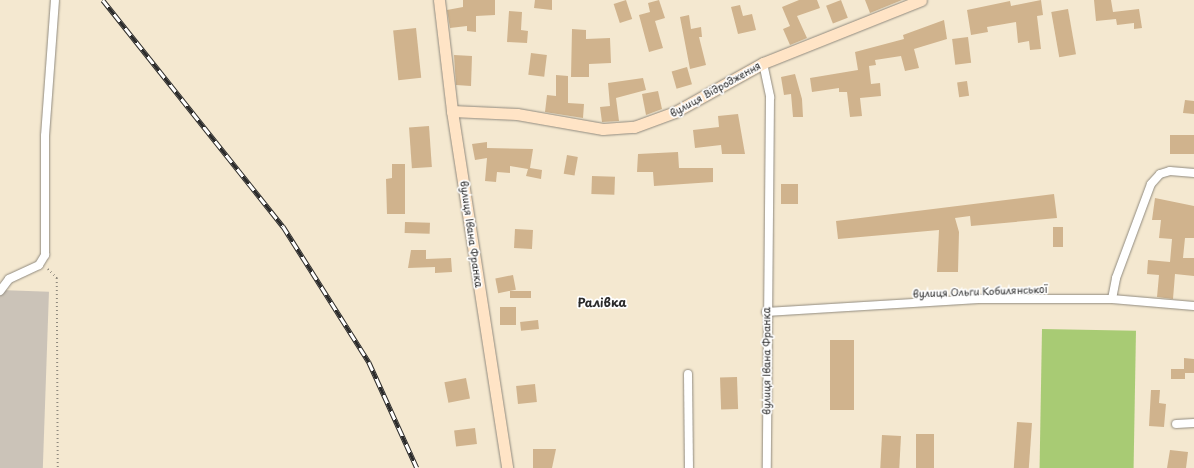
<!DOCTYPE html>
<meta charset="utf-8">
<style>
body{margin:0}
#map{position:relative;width:1194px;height:468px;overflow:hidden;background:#f4e8d0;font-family:"Playpen Sans",sans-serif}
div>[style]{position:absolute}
.industrial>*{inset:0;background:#cbc3b8;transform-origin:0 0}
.green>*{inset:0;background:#a8cb74;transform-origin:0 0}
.building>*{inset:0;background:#d0b38d;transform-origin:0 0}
.path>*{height:1.5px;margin-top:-0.75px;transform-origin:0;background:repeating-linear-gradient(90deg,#908a7e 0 1px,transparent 0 4px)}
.roads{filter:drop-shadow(0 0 1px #908a7e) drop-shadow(0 0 1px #908a7e)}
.street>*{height:8px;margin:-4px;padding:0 4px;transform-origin:4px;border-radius:4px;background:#fff}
.secondary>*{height:11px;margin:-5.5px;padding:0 5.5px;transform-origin:5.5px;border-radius:5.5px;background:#ffe4c6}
.rail>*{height:4.5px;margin-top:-2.25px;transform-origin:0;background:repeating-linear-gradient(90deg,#fff 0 9px,#2b2b2b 0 18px);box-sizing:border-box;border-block:1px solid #2b2b2b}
span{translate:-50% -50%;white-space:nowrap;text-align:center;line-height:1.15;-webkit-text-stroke:3.5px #fff;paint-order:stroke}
.street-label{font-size:10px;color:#2b2b2b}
.quarter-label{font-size:12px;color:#2b2b2b;font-weight:700}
</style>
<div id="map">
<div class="industrial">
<div style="left:0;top:290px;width:49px;height:178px;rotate:2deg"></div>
</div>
<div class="green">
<div style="left:1042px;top:329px;width:94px;height:139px;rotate:1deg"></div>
</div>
<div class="building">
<div style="clip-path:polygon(463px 0,495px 0,495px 15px,476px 16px,476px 32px,467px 31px,467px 26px,450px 28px,447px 10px,463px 7px)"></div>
<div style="clip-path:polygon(535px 0,552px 0,552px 10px,534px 8px)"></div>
<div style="left:626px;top:0;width:20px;height:13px;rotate:72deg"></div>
<div style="clip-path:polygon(659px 0,665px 18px,655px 21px,663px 48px,649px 52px,639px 15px,650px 12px,648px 3px)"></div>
<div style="clip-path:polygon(799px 0,817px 0,820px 8px,797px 16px,807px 38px,790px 45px,783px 29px,790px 26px,782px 7px)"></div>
<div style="left:841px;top:0;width:19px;height:16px;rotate:69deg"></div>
<div style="clip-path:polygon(865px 0,902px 0,870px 13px)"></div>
<div style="clip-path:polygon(1041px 0,1043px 15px,1037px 16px,1041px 49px,1030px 50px,1029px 41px,1018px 43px,1016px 22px,987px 27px,988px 32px,971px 35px,967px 10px,1010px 1px,1011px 6px)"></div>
<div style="clip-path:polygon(1094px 0,1111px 0,1113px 12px,1139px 9px,1142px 28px,1134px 29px,1134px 23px,1117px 25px,1116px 19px,1096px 21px)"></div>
<div style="clip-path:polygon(740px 5px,743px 16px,752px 14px,756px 30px,738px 34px,731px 7px)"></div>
<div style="left:1068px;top:9px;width:46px;height:17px;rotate:80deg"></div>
<div style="clip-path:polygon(509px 11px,522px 12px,521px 30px,528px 31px,527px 43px,507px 42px)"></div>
<div style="clip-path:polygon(689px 15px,691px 29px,701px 27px,702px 37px,699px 37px,706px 65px,690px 69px,680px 17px)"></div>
<div style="clip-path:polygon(944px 20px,947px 39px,914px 49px,919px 68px,905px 71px,901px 56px,875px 60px,876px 65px,869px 66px,871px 84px,880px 83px,881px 96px,860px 98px,862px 116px,850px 117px,847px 92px,839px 92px,839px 88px,812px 92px,810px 78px,858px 70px,855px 52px,904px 39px,903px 35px)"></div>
<div style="left:416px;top:28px;width:50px;height:23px;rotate:84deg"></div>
<div style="clip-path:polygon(572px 29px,586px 30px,586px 39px,610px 38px,611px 63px,589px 64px,589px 77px,571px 77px)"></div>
<div style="left:968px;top:37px;width:26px;height:16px;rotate:83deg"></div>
<div style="left:531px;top:53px;width:16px;height:22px;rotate:7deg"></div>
<div style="clip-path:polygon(454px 55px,472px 56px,471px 86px,456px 85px)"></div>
<div style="left:687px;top:67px;width:18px;height:16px;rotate:74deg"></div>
<div style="clip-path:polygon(795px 74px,802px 99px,803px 117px,793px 117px,791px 94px,784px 95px,781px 77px)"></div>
<div style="clip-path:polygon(556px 75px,568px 76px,568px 103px,584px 104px,583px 118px,545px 112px,547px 95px,556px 96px)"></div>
<div style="clip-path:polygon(643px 78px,646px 90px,616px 98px,619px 121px,602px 122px,600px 107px,610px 106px,608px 83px)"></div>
<div style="left:967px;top:81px;width:15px;height:10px;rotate:82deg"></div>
<div style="clip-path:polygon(658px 91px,662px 109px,646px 115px,642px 94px)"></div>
<div style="clip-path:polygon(1185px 100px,1194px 101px,1194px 114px,1183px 113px)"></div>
<div style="clip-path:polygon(738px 114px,745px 154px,722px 154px,721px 145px,695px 148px,693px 130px,719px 127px,718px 116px)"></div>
<div style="left:429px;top:126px;width:41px;height:20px;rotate:86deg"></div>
<div style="left:1170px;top:135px;width:24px;height:19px"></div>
<div style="clip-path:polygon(487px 142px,487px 148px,533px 149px,530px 168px,542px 170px,541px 179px,526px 176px,528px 169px,510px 166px,510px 173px,497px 172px,496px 182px,485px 181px,487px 158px,475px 160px,472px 144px)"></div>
<div style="clip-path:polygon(678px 152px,679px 168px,713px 168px,713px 182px,654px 186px,653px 172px,637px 172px,638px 154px)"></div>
<div style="left:567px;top:155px;width:11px;height:19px;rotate:10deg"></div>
<div style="clip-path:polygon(392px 164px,405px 164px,405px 214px,387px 214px,386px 179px,392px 178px)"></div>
<div style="left:592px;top:176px;width:23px;height:18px;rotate:2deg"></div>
<div style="left:781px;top:184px;width:17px;height:20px"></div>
<div style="clip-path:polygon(1054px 194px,1057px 218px,971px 226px,970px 216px,955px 218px,959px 232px,958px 272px,937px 272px,939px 230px,838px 239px,836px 221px)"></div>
<div style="clip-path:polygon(1155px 198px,1194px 206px,1194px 238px,1185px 238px,1183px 258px,1194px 258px,1194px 276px,1175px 274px,1173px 299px,1157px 297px,1159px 275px,1147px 274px,1148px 260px,1170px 262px,1172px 239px,1159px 238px,1161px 220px,1152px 220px)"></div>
<div style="left:405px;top:222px;width:25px;height:11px;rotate:2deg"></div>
<div style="left:1053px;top:227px;width:10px;height:20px"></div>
<div style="left:515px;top:229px;width:18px;height:19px;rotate:3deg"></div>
<div style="clip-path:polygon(411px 250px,426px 250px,426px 259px,451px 258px,452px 272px,435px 273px,435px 267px,408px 268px)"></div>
<div style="left:513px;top:275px;width:15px;height:18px;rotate:79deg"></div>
<div style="left:531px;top:291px;width:7px;height:21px;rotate:90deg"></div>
<div style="left:500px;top:307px;width:16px;height:18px"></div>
<div style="left:538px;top:320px;width:9px;height:18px;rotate:84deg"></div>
<div style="left:830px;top:340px;width:24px;height:70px"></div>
<div style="clip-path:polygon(1184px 358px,1194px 359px,1194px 373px,1185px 373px,1185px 379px,1171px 379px,1171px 369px,1184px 369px)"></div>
<div style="left:737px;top:377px;width:32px;height:17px;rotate:88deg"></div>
<div style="left:466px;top:378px;width:21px;height:22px;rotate:79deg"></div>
<div style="left:535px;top:384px;width:18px;height:19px;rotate:84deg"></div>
<div style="clip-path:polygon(1151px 390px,1160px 390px,1159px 403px,1166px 404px,1164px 427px,1149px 426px)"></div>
<div style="left:1017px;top:422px;width:15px;height:46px;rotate:4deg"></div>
<div style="left:475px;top:428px;width:16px;height:21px;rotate:83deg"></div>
<div style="left:916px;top:434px;width:18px;height:34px"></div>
<div style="left:882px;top:435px;width:19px;height:33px;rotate:3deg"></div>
<div style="clip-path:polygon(533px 449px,556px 449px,552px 468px,533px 468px)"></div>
<div style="clip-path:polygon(1170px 450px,1188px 452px,1186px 468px,1167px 468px)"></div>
</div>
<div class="path">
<div style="left:48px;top:269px;width:13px;rotate:45deg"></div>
<div style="left:57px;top:278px;width:190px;rotate:89.7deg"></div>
</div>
<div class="roads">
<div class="street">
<div style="left:763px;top:63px;width:35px;rotate:78deg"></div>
<div style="left:770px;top:97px;width:371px;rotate:90.5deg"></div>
<div style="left:0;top:291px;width:15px;rotate:-53deg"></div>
<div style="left:9px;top:279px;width:33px;rotate:-25deg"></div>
<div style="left:39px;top:265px;width:12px;rotate:-59deg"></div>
<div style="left:45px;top:255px;width:119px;rotate:-90deg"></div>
<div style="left:45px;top:136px;width:136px;rotate:-85.8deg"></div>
<div style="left:1112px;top:299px;width:21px;rotate:-79deg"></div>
<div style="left:1116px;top:278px;width:100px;rotate:-69.6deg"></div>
<div style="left:1151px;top:184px;width:13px;rotate:-48deg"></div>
<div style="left:1160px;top:174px;width:10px;rotate:-17deg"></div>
<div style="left:1170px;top:171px;width:24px;rotate:5deg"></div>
<div style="left:766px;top:312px;width:213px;rotate:-3.5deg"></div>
<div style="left:979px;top:299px;width:133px"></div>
<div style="left:1112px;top:299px;width:82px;rotate:4.9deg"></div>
<div style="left:688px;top:374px;width:94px;rotate:89.4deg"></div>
<div style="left:1176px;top:424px;width:18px;rotate:-3deg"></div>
</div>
<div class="secondary">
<div style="left:439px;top:0;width:112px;rotate:83.3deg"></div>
<div style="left:452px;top:111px;width:361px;rotate:81.2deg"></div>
<div style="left:452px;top:111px;width:65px;rotate:2.6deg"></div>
<div style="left:517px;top:114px;width:87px;rotate:9.9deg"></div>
<div style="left:603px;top:129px;width:31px;rotate:-4deg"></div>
<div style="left:634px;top:127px;width:44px;rotate:-20.1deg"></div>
<div style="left:675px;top:112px;width:101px;rotate:-29.1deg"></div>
<div style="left:763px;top:63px;width:170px;rotate:-21.7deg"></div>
</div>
</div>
<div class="rail">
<div style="left:103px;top:0;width:289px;rotate:51.5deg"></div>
<div style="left:283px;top:226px;width:161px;rotate:57.7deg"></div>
<div style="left:369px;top:362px;width:116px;rotate:65.6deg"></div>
</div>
<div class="street-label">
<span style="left:715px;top:89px;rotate:-29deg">вулиця Відродження</span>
<span style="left:472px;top:234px;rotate:82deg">вулиця Івана Франка</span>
<span style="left:980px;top:291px;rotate:-2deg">вулиця Ольги Кобилянської</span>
<span style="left:766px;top:361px;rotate:-90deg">вулиця Івана Франка</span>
</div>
<div class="quarter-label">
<span style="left:602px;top:303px">Ралівка</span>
</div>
</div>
